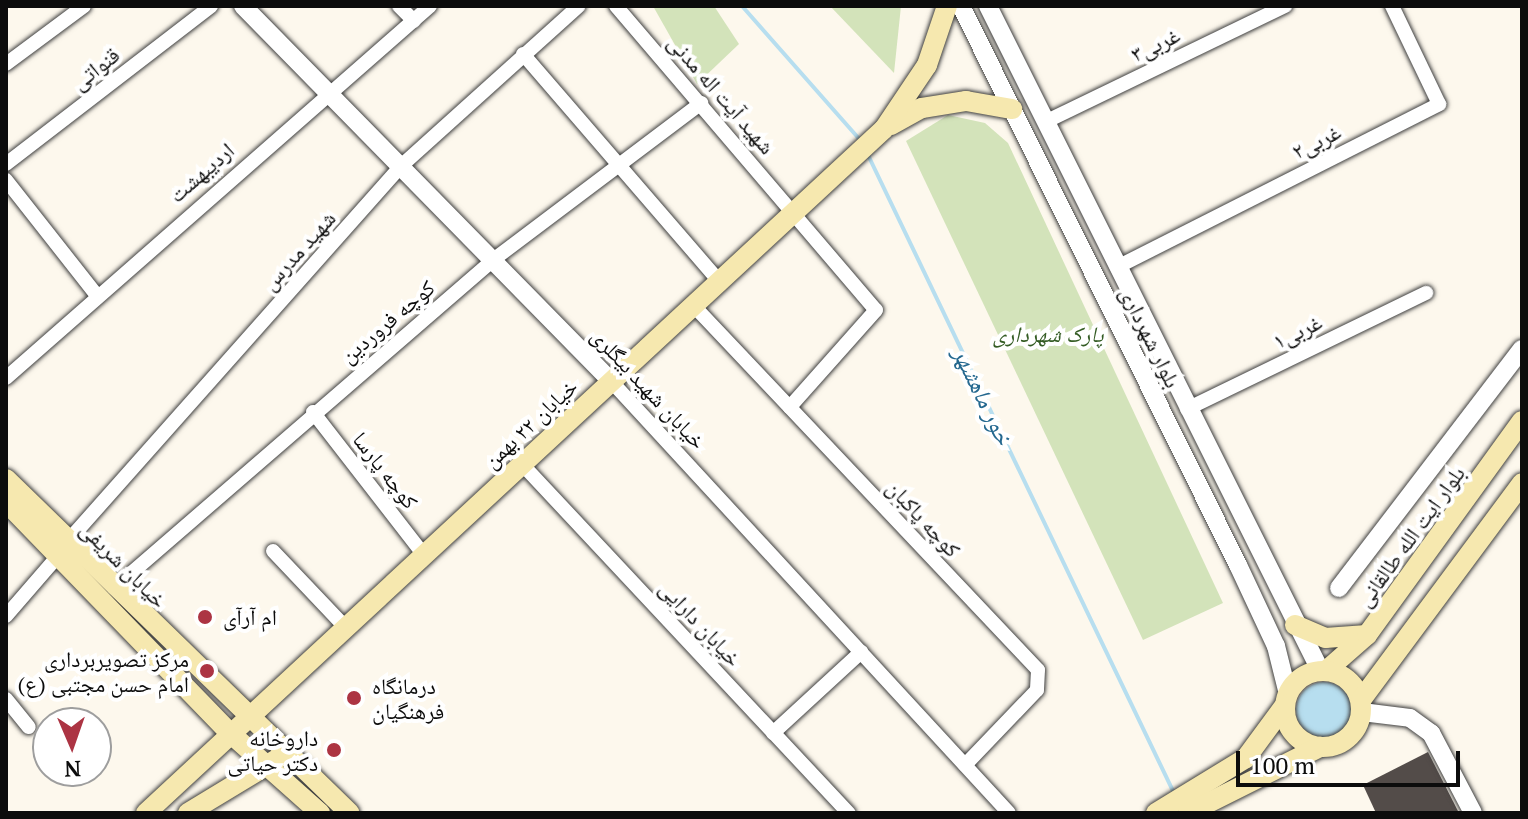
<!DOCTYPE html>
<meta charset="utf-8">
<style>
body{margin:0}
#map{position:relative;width:1528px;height:819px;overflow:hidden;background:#fdf8ed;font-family:"PT Serif","Noto Naskh Arabic",serif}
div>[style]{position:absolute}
.green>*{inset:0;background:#d3e3ba}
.water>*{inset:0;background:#b7deef}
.round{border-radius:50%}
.stream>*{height:4px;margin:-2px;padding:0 2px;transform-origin:2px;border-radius:2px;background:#b7deef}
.building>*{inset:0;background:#534c49}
.roads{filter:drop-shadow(0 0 2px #3f3f3f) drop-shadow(0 0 2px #3f3f3f)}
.minor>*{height:14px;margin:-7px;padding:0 7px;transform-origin:7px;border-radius:7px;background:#fff}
.tertiary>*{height:18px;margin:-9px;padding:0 9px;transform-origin:9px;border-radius:9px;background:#fff}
.secondary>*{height:20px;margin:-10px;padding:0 10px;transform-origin:10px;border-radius:10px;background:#f6e8af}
.secondary>.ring{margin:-10px;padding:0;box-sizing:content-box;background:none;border:20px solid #f6e8af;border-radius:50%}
.dots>*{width:22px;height:22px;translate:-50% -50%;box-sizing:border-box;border:4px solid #fff;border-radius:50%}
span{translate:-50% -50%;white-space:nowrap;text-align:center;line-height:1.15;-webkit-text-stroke:8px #fff;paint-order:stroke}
.street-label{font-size:22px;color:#0c0c0c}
.park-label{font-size:22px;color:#345c24;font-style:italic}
.poi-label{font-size:22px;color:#0c0c0c}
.left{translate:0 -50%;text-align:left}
.right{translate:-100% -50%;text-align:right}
.water-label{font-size:24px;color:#24688f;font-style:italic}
.frame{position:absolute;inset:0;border:8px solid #0c0c0c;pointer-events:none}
.north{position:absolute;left:32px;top:707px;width:80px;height:80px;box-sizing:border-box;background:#fff;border:2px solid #9e9e9e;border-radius:50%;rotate:178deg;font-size:22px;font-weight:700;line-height:32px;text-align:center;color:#0c0c0c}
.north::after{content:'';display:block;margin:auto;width:28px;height:36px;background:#ac3443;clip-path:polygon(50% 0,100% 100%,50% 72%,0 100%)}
.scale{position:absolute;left:1236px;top:751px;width:224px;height:36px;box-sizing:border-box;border:4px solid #0c0c0c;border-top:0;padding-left:10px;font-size:24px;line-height:28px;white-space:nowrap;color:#0c0c0c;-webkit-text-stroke:6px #fff;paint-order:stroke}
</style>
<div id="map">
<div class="green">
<div style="clip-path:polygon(653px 6px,714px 6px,739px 44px,697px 84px)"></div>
<div style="clip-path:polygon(830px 6px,901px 6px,894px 73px)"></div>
<div style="clip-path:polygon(948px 115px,985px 123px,1008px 143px,1223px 603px,1143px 640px,906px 141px)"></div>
</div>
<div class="water">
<div class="round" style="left:1296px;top:682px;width:56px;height:56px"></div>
</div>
<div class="stream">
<div style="left:742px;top:6px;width:179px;rotate:48.6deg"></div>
<div style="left:868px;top:155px;width:708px;rotate:64.38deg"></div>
</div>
<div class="building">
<div style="clip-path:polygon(1428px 752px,1459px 813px,1376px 813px,1363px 785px)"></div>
</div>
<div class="roads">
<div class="minor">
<div style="left:399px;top:6px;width:21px;rotate:45deg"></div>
<div style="left:616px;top:6px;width:400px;rotate:49.5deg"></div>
<div style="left:876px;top:310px;width:130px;rotate:131.6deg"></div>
<div style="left:523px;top:54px;width:300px;rotate:49.2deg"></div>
<div style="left:6px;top:64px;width:97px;rotate:-36.6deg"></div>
<div style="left:1045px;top:122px;width:267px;rotate:-25.8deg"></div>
<div style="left:6px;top:164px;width:259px;rotate:-37.6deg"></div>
<div style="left:6px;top:180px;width:144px;rotate:51.8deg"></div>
<div style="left:1117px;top:267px;width:361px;rotate:-26.8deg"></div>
<div style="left:1439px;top:104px;width:109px;rotate:-115.6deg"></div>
<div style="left:693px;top:305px;width:502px;rotate:46.61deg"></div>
<div style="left:1038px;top:670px;width:20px;rotate:93deg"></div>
<div style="left:1037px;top:690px;width:104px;rotate:133.8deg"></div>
<div style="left:6px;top:378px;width:564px;rotate:-41.26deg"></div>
<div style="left:611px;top:381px;width:587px;rotate:47.35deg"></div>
<div style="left:1187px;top:409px;width:266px;rotate:-25.9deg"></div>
<div style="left:313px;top:412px;width:181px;rotate:52.2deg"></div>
<div style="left:521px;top:463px;width:480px;rotate:46.9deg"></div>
<div style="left:68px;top:541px;width:502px;rotate:-48.39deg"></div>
<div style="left:401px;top:166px;width:239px;rotate:-42deg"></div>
<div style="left:273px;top:551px;width:106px;rotate:46.5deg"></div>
<div style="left:114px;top:588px;width:501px;rotate:-40.87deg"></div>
<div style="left:493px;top:260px;width:261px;rotate:-37deg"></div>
<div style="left:6px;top:616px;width:79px;rotate:-49.1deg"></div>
<div style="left:6px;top:699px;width:36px;rotate:51deg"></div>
<div style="left:773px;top:733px;width:120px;rotate:-42.6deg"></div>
</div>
<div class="tertiary">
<div style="left:243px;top:6px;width:525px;rotate:45.54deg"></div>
<div style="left:961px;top:6px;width:624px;rotate:63.64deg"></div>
<div style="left:1238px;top:565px;width:89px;rotate:64.9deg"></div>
<div style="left:1276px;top:646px;width:49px;rotate:76deg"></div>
<div style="left:988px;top:6px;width:742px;rotate:63.43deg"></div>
<div style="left:1339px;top:588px;width:301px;rotate:-52.6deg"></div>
<div style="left:1362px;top:712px;width:48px;rotate:7.1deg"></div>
<div style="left:1410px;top:718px;width:26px;rotate:36deg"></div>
<div style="left:1431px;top:733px;width:90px;rotate:62.3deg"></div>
</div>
<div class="secondary">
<div style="left:891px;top:125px;width:35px;rotate:-29deg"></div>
<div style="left:922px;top:108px;width:45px;rotate:-9deg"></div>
<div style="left:966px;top:101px;width:47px;rotate:9.9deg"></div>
<div style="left:6px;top:479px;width:479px;rotate:44.2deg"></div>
<div style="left:6px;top:502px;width:320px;rotate:45.9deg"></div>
<div style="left:229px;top:732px;width:122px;rotate:41.7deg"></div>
<div style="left:1295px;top:625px;width:33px;rotate:23deg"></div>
<div style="left:1325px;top:638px;width:42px;rotate:-4.1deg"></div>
<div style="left:1327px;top:670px;width:53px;rotate:-41.2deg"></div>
<div style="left:1367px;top:635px;width:264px;rotate:-54.1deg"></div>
<div class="ring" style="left:1285px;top:671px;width:56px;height:56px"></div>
<div style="left:1361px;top:700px;width:270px;rotate:-53.4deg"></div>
<div style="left:146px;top:813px;width:1006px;rotate:-42.83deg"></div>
<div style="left:884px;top:129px;width:77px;rotate:-56.1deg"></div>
<div style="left:927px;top:65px;width:62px;rotate:-71.3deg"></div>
<div style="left:188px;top:813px;width:104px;rotate:-31.2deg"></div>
<div style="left:1156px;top:813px;width:105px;rotate:-31.4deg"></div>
<div style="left:1246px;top:758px;width:66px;rotate:-53.7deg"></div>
<div style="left:1188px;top:813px;width:148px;rotate:-26.6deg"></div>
</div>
</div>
<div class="dots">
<div style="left:205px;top:617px;background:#ac3443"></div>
<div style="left:207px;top:671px;background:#ac3443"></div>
<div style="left:354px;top:698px;background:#ac3443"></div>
<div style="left:334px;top:750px;background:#ac3443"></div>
</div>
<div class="street-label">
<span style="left:1155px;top:44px;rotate:-26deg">۳غربی</span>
<span style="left:95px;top:68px;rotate:-38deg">قنواتی</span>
<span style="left:722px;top:94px;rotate:49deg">شهید آیت اله مدنی</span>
<span style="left:1316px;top:141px;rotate:-27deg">۲غربی</span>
<span style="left:201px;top:172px;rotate:-41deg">اردیبهشت</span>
<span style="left:298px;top:250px;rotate:-48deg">شهید مدرس</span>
<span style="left:387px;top:321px;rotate:-40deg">کوچه فروردین</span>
<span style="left:1297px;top:331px;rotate:-26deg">۱غربی</span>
<span style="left:1151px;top:337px;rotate:64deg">بلوار شهرداری</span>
<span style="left:649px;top:388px;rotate:47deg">خیابان شهید بیگلری</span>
<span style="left:530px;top:423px;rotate:-43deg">خیابان ۲۲ بهمن</span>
<span style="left:386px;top:470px;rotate:52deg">کوچه پارسا</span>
<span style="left:924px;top:518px;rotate:47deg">کوچه پاکبان</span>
<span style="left:1410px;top:536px;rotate:-54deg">بلوار ایت الله طالقانی</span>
<span style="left:124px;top:564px;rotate:45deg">خیابان شریفی</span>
<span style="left:701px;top:623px;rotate:47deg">خیابان دارایی</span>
</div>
<div class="park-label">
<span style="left:1048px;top:334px">پارک شهرداری</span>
</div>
<div class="poi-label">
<span class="left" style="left:223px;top:617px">ام آرآی</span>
<span class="right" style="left:189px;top:671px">مرکز تصویربرداری<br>امام حسن مجتبی (ع)</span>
<span class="left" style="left:372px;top:698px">درمانگاه<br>فرهنگیان</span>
<span class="right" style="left:318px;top:750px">داروخانه<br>دکتر حیاتی</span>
</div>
<div class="water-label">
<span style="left:983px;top:396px;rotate:64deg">خور ماهشهر</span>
</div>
<div class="frame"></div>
<div class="north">N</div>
<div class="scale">100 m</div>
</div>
